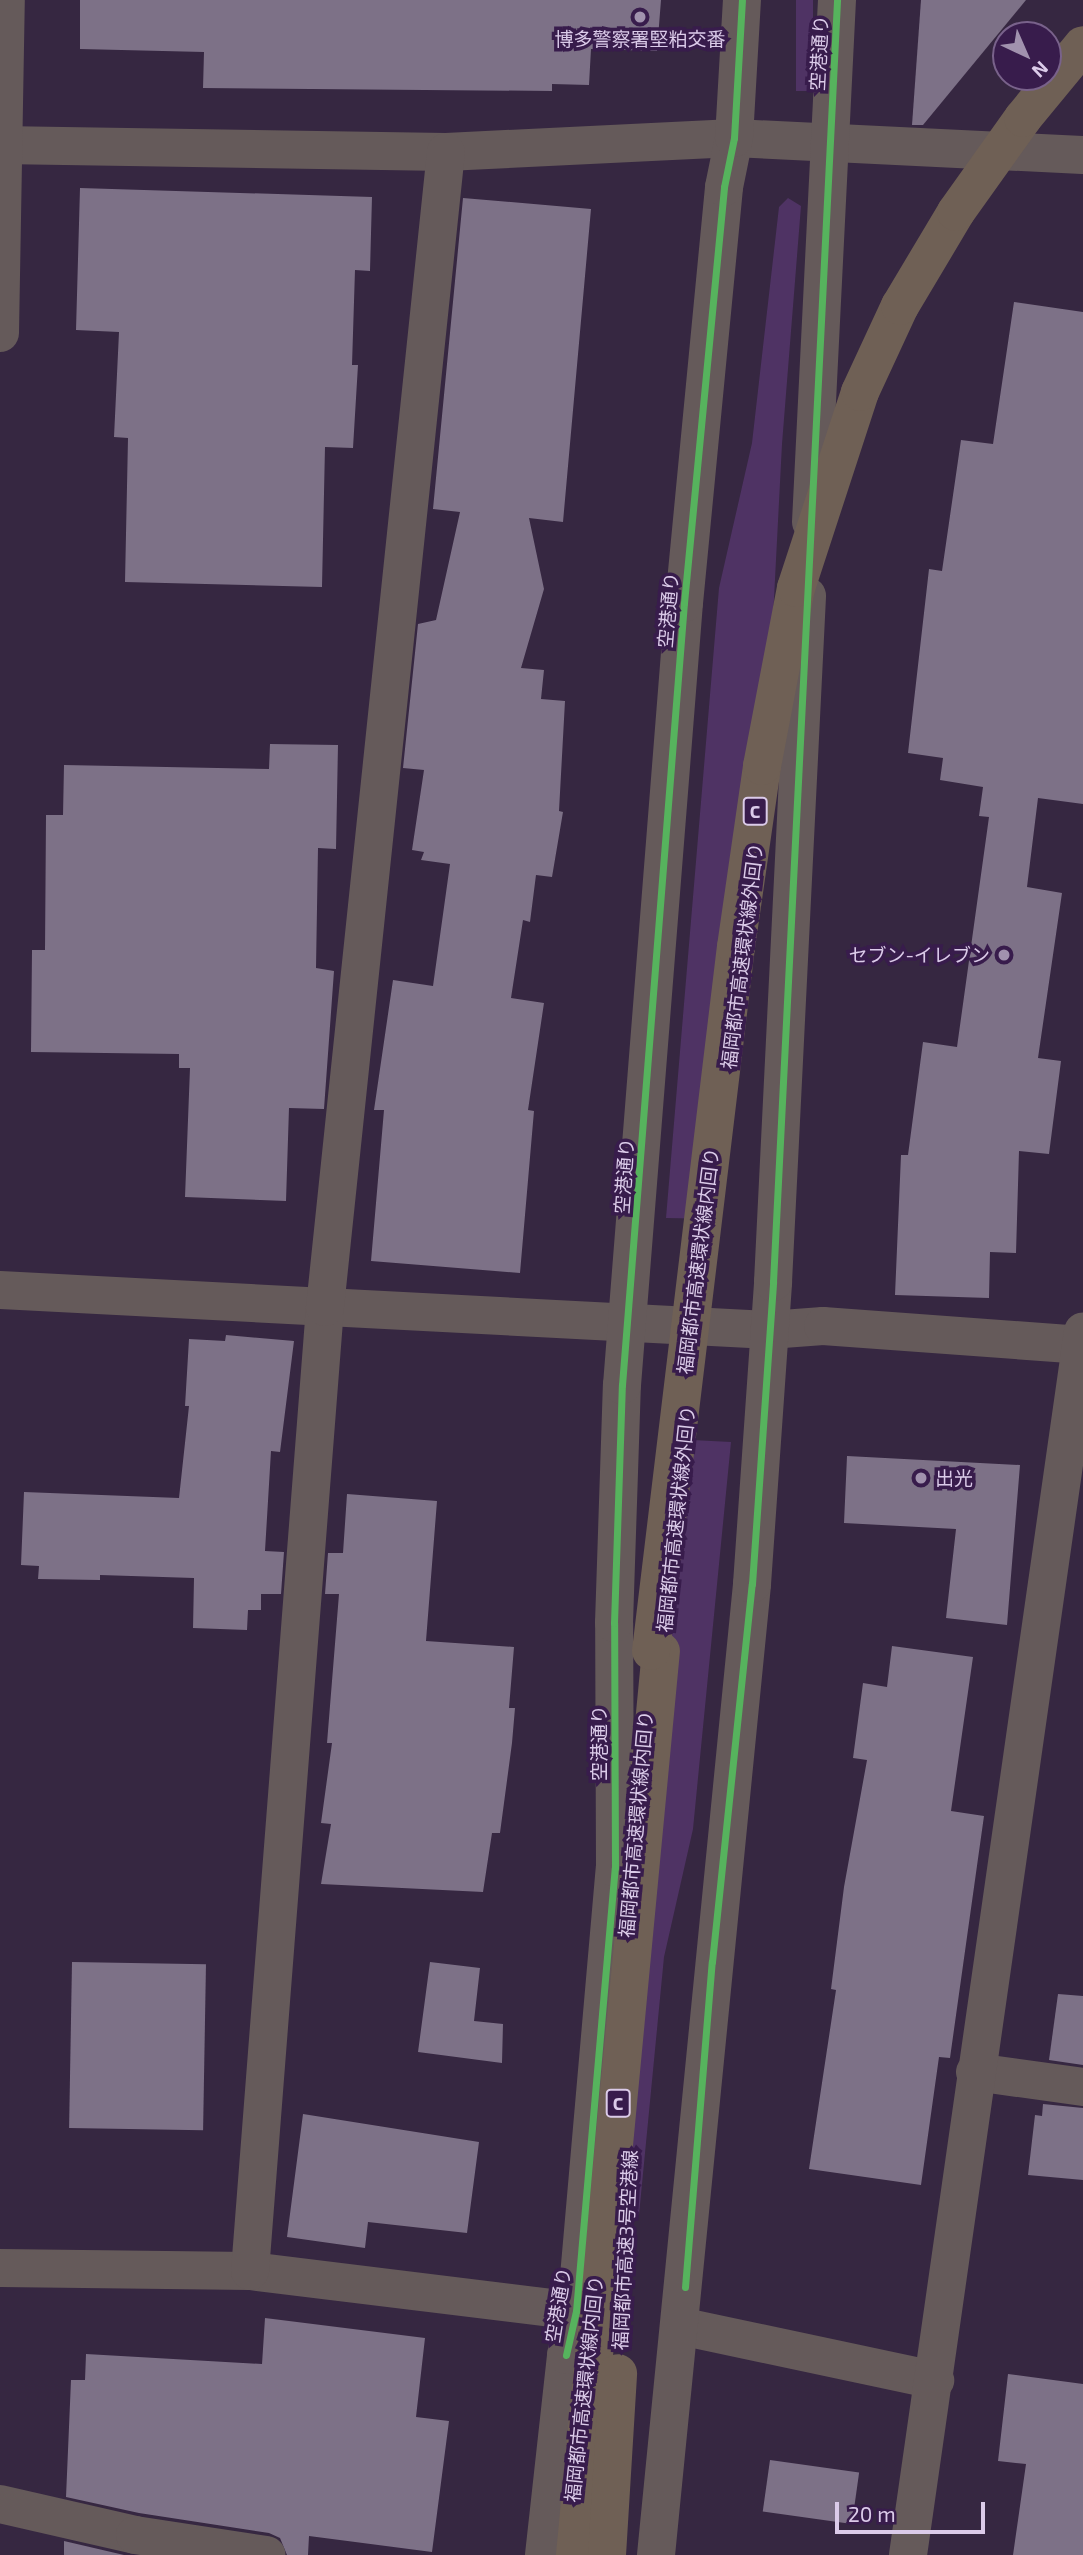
<!DOCTYPE html>
<meta charset="utf-8">
<style>
body{margin:0}
#map{position:relative;width:1083px;height:2555px;overflow:hidden;background:#362741;font-family:"Exo 2","Noto Sans JP",sans-serif}
div>[style]{position:absolute}
.green>*{inset:0;background:#4f3364;transform-origin:0 0}
.building>*{inset:0;background:#7d7187;transform-origin:0 0}
.minor>*{height:38px;margin:-19px;padding:0 19px;transform-origin:19px;border-radius:19px;background:#655a5a}
.highway>*{height:38px;margin:-19px;padding:0 19px;transform-origin:19px;border-radius:19px;background:#6f6055}
.highway-bridge>*{height:38px;margin:-19px;padding:0 19px;transform-origin:19px;border-radius:19px;background:#6f6055}
.cycleway>*{height:7px;margin:-3.5px;padding:0 3.5px;transform-origin:3.5px;border-radius:3.5px;background:#56b35d}
.dots>*{width:19px;height:19px;translate:-50% -50%;box-sizing:border-box;border:4px solid #381c4c;border-radius:50%}
span{translate:-50% -50%;white-space:nowrap;text-align:center;line-height:1.15;-webkit-text-stroke:7px #381c4c;paint-order:stroke}
.shield-label span{padding:2px 5px;background:#381c4c;border:2px solid;border-radius:5px;-webkit-text-stroke-width:0}
.shield-label{font-size:18px;color:#dbcbe9;font-weight:700}
.poi-label{font-size:19px;color:#dbcbe9}
.right{translate:-100% -50%;text-align:right}
.left{translate:0 -50%;text-align:left}
.street-label{font-size:19px;color:#dbcbe9}
.north{position:absolute;left:992px;top:21px;width:70px;height:70px;box-sizing:border-box;background:#381c4c;border:2px solid #79628b;border-radius:50%;rotate:136deg;font-size:19px;font-weight:700;line-height:28px;text-align:center;color:#dbcbe9}
.north::after{content:'';display:block;margin:auto;width:24px;height:32px;background:#a192ae;clip-path:polygon(50% 0,100% 100%,50% 72%,0 100%)}
.scale{position:absolute;left:835px;top:2502px;width:150px;height:32px;box-sizing:border-box;border:4px solid #dbcbe9;border-top:0;padding-left:9px;font-size:21px;line-height:24px;white-space:nowrap;color:#dbcbe9;-webkit-text-stroke:5px #381c4c;paint-order:stroke}
</style>
<div id="map">
<div class="green">
<div style="left:796px;top:0;width:17px;height:91px"></div>
<div style="clip-path:polygon(788px 198px,801px 206px,782px 444px,763px 811px,721px 1219px,666px 1218px,719px 588px,752px 443px,779px 207px)"></div>
<div style="clip-path:polygon(673px 1439px,731px 1442px,693px 1829px,664px 1957px,639px 2215px,620px 2215px)"></div>
</div>
<div class="building">
<div style="clip-path:polygon(80px 0,661px 0,657px 51px,591px 49px,589px 85px,552px 84px,552px 91px,203px 88px,204px 52px,80px 49px)"></div>
<div style="clip-path:polygon(921px 0,1026px 0,923px 125px,912px 125px)"></div>
<div style="clip-path:polygon(80px 188px,372px 197px,370px 271px,355px 270px,352px 365px,358px 365px,353px 448px,325px 447px,322px 587px,125px 582px,128px 438px,114px 437px,119px 332px,76px 330px)"></div>
<div style="clip-path:polygon(463px 198px,591px 209px,563px 522px,529px 518px,544px 589px,521px 668px,544px 670px,541px 699px,565px 701px,559px 811px,563px 812px,552px 877px,536px 875px,530px 922px,523px 920px,511px 998px,544px 1003px,528px 1110px,534px 1111px,520px 1273px,371px 1261px,384px 1110px,374px 1110px,393px 980px,433px 986px,450px 864px,421px 860px,424px 852px,412px 850px,424px 770px,403px 768px,418px 624px,436px 620px,460px 512px,433px 509px)"></div>
<div style="clip-path:polygon(1014px 302px,1083px 312px,1083px 804px,1038px 798px,1027px 887px,1062px 893px,1038px 1058px,1061px 1061px,1049px 1154px,1019px 1151px,1016px 1253px,990px 1252px,989px 1298px,895px 1295px,901px 1155px,908px 1155px,923px 1042px,957px 1047px,989px 817px,979px 816px,983px 787px,940px 780px,943px 758px,908px 753px,929px 569px,942px 571px,961px 440px,993px 444px)"></div>
<div style="clip-path:polygon(270px 744px,338px 745px,336px 849px,318px 848px,316px 968px,334px 971px,324px 1109px,289px 1108px,286px 1201px,185px 1197px,190px 1068px,179px 1068px,179px 1054px,31px 1052px,32px 950px,45px 950px,46px 815px,63px 815px,64px 765px,269px 769px)"></div>
<div style="clip-path:polygon(226px 1335px,294px 1341px,280px 1452px,271px 1451px,265px 1551px,284px 1552px,281px 1594px,261px 1594px,261px 1610px,248px 1610px,247px 1630px,193px 1628px,194px 1578px,100px 1575px,100px 1580px,38px 1579px,39px 1566px,21px 1565px,24px 1492px,179px 1498px,189px 1406px,185px 1406px,189px 1339px,225px 1341px)"></div>
<div style="clip-path:polygon(847px 1456px,1020px 1465px,1007px 1625px,946px 1618px,956px 1529px,844px 1523px)"></div>
<div style="clip-path:polygon(347px 1494px,437px 1501px,426px 1641px,514px 1647px,509px 1708px,515px 1708px,512px 1743px,500px 1833px,492px 1833px,483px 1892px,321px 1884px,331px 1824px,321px 1823px,332px 1743px,327px 1743px,339px 1594px,325px 1594px,328px 1553px,343px 1553px)"></div>
<div style="clip-path:polygon(892px 1646px,973px 1657px,951px 1811px,984px 1816px,950px 2058px,939px 2057px,921px 2185px,809px 2169px,836px 1990px,831px 1989px,844px 1887px,867px 1760px,853px 1758px,863px 1683px,887px 1687px)"></div>
<div style="left:72px;top:1962px;width:134px;height:166px;rotate:1deg"></div>
<div style="clip-path:polygon(430px 1962px,480px 1968px,474px 2021px,503px 2024px,502px 2063px,418px 2052px)"></div>
<div style="clip-path:polygon(1058px 1994px,1083px 1996px,1083px 2065px,1049px 2060px)"></div>
<div style="clip-path:polygon(1043px 2104px,1083px 2108px,1083px 2180px,1028px 2175px,1035px 2115px,1042px 2116px)"></div>
<div style="clip-path:polygon(303px 2114px,479px 2142px,467px 2233px,368px 2222px,365px 2248px,287px 2237px)"></div>
<div style="clip-path:polygon(265px 2318px,425px 2338px,416px 2417px,449px 2421px,432px 2552px,309px 2536px,308px 2555px,287px 2555px,280px 2538px,269px 2533px,139px 2513px,66px 2497px,71px 2380px,85px 2380px,86px 2354px,262px 2364px)"></div>
<div style="clip-path:polygon(1008px 2374px,1083px 2384px,1083px 2555px,1013px 2555px,1026px 2464px,998px 2461px)"></div>
<div style="left:770px;top:2460px;width:90px;height:52px;rotate:8deg"></div>
<div style="clip-path:polygon(64px 2541px,124px 2555px,64px 2555px)"></div>
</div>
<div class="minor">
<div style="left:0;top:145px;width:446px;rotate:0.9deg"></div>
<div style="left:446px;top:152px;width:288px;rotate:-2.8deg"></div>
<div style="left:734px;top:138px;width:349px;rotate:2.8deg"></div>
<div style="left:0;top:333px;width:333px;rotate:-89deg"></div>
<div style="left:811px;top:522px;width:523px;rotate:-87.15deg"></div>
<div style="left:0;top:1290px;width:770px;rotate:2.98deg"></div>
<div style="left:769px;top:1330px;width:54px;rotate:-4.2deg"></div>
<div style="left:823px;top:1326px;width:261px;rotate:4.2deg"></div>
<div style="left:975px;top:2072px;width:109px;rotate:7.9deg"></div>
<div style="left:0;top:2268px;width:250px;rotate:0.7deg"></div>
<div style="left:250px;top:2271px;width:328px;rotate:7deg"></div>
<div style="left:250px;top:2271px;width:967px;rotate:-85.55deg"></div>
<div style="left:325px;top:1307px;width:1161px;rotate:-84.02deg"></div>
<div style="left:680px;top:2326px;width:261px;rotate:12deg"></div>
<div style="left:0;top:2504px;width:139px;rotate:12.9deg"></div>
<div style="left:135px;top:2535px;width:133px;rotate:8.7deg"></div>
<div style="left:544px;top:2555px;width:201px;rotate:-83.7deg"></div>
<div style="left:566px;top:2355px;width:45px;rotate:-77.2deg"></div>
<div style="left:576px;top:2311px;width:445px;rotate:-85deg"></div>
<div style="left:615px;top:1868px;width:245px;rotate:-90.2deg"></div>
<div style="left:614px;top:1623px;width:238px;rotate:-88.1deg"></div>
<div style="left:622px;top:1385px;width:784px;rotate:-85.47deg"></div>
<div style="left:684px;top:603px;width:418px;rotate:-84.5deg"></div>
<div style="left:724px;top:187px;width:50px;rotate:-78.5deg"></div>
<div style="left:734px;top:138px;width:138px;rotate:-86.7deg"></div>
<div style="left:656px;top:2555px;width:976px;rotate:-84.35deg"></div>
<div style="left:752px;top:1584px;width:303px;rotate:-86deg"></div>
<div style="left:773px;top:1282px;width:687px;rotate:-87.16deg"></div>
<div style="left:908px;top:2555px;width:1236px;rotate:-81.86deg"></div>
</div>
<div class="highway">
<div style="left:575px;top:2555px;width:908px;rotate:-84.57deg"></div>
<div style="left:607px;top:2555px;width:182px;rotate:-86.5deg"></div>
</div>
<div class="highway-bridge">
<div style="left:651px;top:1651px;width:709px;rotate:-83.12deg"></div>
<div style="left:736px;top:947px;width:183px;rotate:-81.8deg"></div>
<div style="left:762px;top:766px;width:181px;rotate:-79.2deg"></div>
<div style="left:796px;top:588px;width:206px;rotate:-71.9deg"></div>
<div style="left:860px;top:392px;width:95px;rotate:-65.1deg"></div>
<div style="left:900px;top:306px;width:109px;rotate:-59.2deg"></div>
<div style="left:956px;top:212px;width:115px;rotate:-54.5deg"></div>
<div style="left:1023px;top:118px;width:94px;rotate:-50.6deg"></div>
</div>
<div class="cycleway">
<div style="left:685px;top:2287px;width:326px;rotate:-85.3deg"></div>
<div style="left:712px;top:1962px;width:380px;rotate:-84deg"></div>
<div style="left:752px;top:1584px;width:303px;rotate:-86deg"></div>
<div style="left:773px;top:1282px;width:1284px;rotate:-87.14deg"></div>
<div style="left:566px;top:2355px;width:45px;rotate:-77.2deg"></div>
<div style="left:576px;top:2311px;width:445px;rotate:-85deg"></div>
<div style="left:615px;top:1868px;width:245px;rotate:-90.2deg"></div>
<div style="left:614px;top:1623px;width:238px;rotate:-88.1deg"></div>
<div style="left:622px;top:1385px;width:784px;rotate:-85.47deg"></div>
<div style="left:684px;top:603px;width:418px;rotate:-84.5deg"></div>
<div style="left:724px;top:187px;width:50px;rotate:-78.5deg"></div>
<div style="left:734px;top:138px;width:138px;rotate:-86.7deg"></div>
</div>
<div class="dots">
<div style="left:640px;top:17px;background:#a192ae"></div>
<div style="left:1004px;top:955px;background:#a192ae"></div>
<div style="left:921px;top:1478px;background:#a192ae"></div>
</div>
<div class="shield-label">
<span style="left:755px;top:811px">C</span>
<span style="left:618px;top:2103px">C</span>
</div>
<div class="poi-label">
<span style="left:640px;top:39px">博多警察署堅粕交番</span>
<span class="right" style="left:990px;top:955px">セブン-イレブン</span>
<span class="left" style="left:935px;top:1478px">出光</span>
</div>
<div class="street-label">
<span style="left:819px;top:53px;rotate:-87deg">空港通り</span>
<span style="left:668px;top:610px;rotate:-85deg">空港通り</span>
<span style="left:742px;top:956px;rotate:-83deg">福岡都市高速環状線外回り</span>
<span style="left:624px;top:1176px;rotate:-86deg">空港通り</span>
<span style="left:698px;top:1261px;rotate:-83deg">福岡都市高速環状線内回り</span>
<span style="left:676px;top:1519px;rotate:-84deg">福岡都市高速環状線外回り</span>
<span style="left:599px;top:1743px;rotate:-90deg">空港通り</span>
<span style="left:636px;top:1824px;rotate:-85deg">福岡都市高速環状線内回り</span>
<span style="left:625px;top:2250px;rotate:-87deg">福岡都市高速3号空港線</span>
<span style="left:558px;top:2305px;rotate:-81deg">空港通り</span>
<span style="left:584px;top:2389px;rotate:-84deg">福岡都市高速環状線内回り</span>
</div>
<div class="north">N</div>
<div class="scale">20 m</div>
</div>
